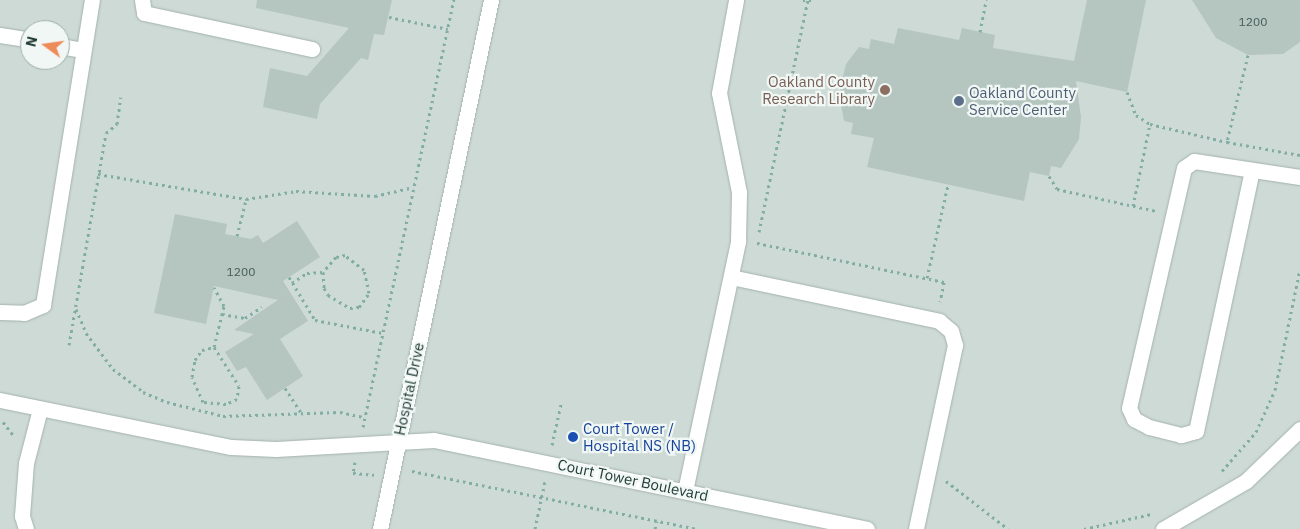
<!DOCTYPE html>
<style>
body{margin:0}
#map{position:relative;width:1300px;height:529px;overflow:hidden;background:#e0ebe7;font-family:"IBM Plex Sans",sans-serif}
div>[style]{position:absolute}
.built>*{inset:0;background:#cedad6}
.building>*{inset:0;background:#b5c5c0}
.path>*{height:3px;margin-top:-1.5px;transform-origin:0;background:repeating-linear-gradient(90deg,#81ada3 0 2.5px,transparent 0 6.5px)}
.roads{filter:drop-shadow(0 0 1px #a3b2ae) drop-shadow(0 0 1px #a3b2ae)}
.minor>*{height:15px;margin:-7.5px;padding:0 7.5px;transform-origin:7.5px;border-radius:7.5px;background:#fff}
.dots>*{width:14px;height:14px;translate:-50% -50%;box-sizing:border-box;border:2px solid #f0f7f4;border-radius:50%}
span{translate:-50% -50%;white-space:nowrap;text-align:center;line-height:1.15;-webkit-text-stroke:4.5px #f0f7f4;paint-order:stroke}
.number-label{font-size:12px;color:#465d58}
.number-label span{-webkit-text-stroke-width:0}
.education-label{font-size:15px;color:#785e54}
.right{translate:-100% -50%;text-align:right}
.service-label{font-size:15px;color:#4e5e75}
.left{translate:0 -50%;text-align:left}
.street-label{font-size:15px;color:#213a36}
.transit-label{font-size:15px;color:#164399}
.north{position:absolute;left:20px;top:20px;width:50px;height:50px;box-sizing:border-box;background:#f0f7f4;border:1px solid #9daba8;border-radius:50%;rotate:284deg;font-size:14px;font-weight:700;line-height:20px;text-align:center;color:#213a36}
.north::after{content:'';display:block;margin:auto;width:18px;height:22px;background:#ee8b5b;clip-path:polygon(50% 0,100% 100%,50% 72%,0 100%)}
</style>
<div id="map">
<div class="built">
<div style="clip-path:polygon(evenodd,0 0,1300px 0,1300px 529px,0 529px,0 0,30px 30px,60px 30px,60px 60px,30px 60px,30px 30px)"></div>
</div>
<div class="building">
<div style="clip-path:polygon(257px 0,392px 0,384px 35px,374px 34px,368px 60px,361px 58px,320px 104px,317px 119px,263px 107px,270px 68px,307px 76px,349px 28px,256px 8px)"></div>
<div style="clip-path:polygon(1087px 0,1146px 0,1127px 92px,1076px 81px,1081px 117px,1079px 139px,1061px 168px,1051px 166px,1049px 176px,1030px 172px,1024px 201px,867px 167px,874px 138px,851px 134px,853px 123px,844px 121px,839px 94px,846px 64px,859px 47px,869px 49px,871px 39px,894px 44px,898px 28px,959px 40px,962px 28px,995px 35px,993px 48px,1074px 61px)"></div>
<div style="clip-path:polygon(1192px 0,1300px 0,1300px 42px,1283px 54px,1248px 55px,1216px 38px)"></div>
<div style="clip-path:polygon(175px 214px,227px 224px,225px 234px,251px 239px,258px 235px,263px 243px,297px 221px,320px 257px,283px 281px,308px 321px,280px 339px,303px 376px,267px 400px,246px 367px,237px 371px,225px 352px,254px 334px,234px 330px,278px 300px,214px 286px,206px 324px,154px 313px)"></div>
</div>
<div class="path">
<div style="left:803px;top:0;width:8px"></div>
<div style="left:389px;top:17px;width:60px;rotate:11.5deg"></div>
<div style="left:980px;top:32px;width:33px;rotate:-79deg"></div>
<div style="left:1248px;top:55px;width:89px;rotate:103.6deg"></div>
<div style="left:1227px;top:142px;width:74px;rotate:10.1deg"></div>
<div style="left:1127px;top:92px;width:25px;rotate:69deg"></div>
<div style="left:1136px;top:115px;width:17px;rotate:33deg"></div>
<div style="left:1150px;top:124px;width:79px;rotate:13.2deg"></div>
<div style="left:98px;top:174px;width:150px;rotate:9.6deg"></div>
<div style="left:246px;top:199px;width:51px;rotate:-9.1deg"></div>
<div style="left:296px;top:191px;width:79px;rotate:3.6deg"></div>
<div style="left:375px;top:196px;width:39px;rotate:-13deg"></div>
<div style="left:1049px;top:176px;width:15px;rotate:58deg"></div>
<div style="left:1057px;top:189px;width:101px;rotate:12.5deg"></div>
<div style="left:1133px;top:206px;width:84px;rotate:-78.3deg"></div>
<div style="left:759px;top:232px;width:237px;rotate:-78.1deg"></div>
<div style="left:237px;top:236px;width:38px;rotate:-76deg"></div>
<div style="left:757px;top:243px;width:191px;rotate:11.8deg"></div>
<div style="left:944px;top:282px;width:20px;rotate:101deg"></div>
<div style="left:289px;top:277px;width:50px;rotate:58.8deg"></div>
<div style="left:315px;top:320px;width:69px;rotate:10.8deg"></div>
<div style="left:927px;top:278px;width:95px;rotate:-77.3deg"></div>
<div style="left:292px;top:283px;width:18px;rotate:-34deg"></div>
<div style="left:307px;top:273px;width:16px;rotate:-4deg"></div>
<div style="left:323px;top:272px;width:16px;rotate:86deg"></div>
<div style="left:324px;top:288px;width:8px;rotate:60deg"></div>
<div style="left:328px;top:295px;width:26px;rotate:31deg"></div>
<div style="left:350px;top:308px;width:9px;rotate:-6deg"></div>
<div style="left:359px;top:307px;width:17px;rotate:-54deg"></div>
<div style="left:369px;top:293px;width:24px;rotate:-102deg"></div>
<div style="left:364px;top:270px;width:24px;rotate:-142deg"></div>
<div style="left:345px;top:255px;width:9px;rotate:167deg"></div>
<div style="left:336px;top:257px;width:20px;rotate:131deg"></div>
<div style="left:76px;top:309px;width:26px;rotate:67deg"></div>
<div style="left:86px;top:333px;width:45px;rotate:53.1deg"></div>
<div style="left:113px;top:369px;width:38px;rotate:37deg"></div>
<div style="left:143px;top:392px;width:26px;rotate:23deg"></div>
<div style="left:167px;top:402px;width:58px;rotate:14deg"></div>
<div style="left:223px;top:416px;width:117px;rotate:-2deg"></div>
<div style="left:340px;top:412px;width:25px;rotate:12deg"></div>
<div style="left:222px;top:314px;width:23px;rotate:10deg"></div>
<div style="left:245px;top:318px;width:20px;rotate:-33deg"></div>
<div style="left:69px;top:345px;width:215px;rotate:-80.1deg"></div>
<div style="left:106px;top:133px;width:14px;rotate:-39deg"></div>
<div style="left:117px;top:124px;width:27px;rotate:-82deg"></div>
<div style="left:214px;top:347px;width:46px;rotate:57.3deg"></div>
<div style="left:239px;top:386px;width:13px;rotate:99deg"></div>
<div style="left:237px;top:399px;width:12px;rotate:156deg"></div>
<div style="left:226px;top:404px;width:23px;rotate:-175deg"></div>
<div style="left:203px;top:402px;width:27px;rotate:-114deg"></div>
<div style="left:192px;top:377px;width:17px;rotate:-80deg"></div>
<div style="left:195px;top:360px;width:12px;rotate:-55deg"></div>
<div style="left:202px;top:350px;width:12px;rotate:-14deg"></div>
<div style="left:214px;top:347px;width:42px;rotate:-76.3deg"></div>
<div style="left:224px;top:306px;width:21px;rotate:-118deg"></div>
<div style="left:285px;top:388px;width:30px;rotate:57deg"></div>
<div style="left:3px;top:422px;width:18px;rotate:52deg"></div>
<div style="left:363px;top:427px;width:437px;rotate:-78deg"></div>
<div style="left:552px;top:445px;width:42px;rotate:-77.6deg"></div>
<div style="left:355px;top:462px;width:11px;rotate:100deg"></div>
<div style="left:353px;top:473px;width:21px;rotate:5deg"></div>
<div style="left:412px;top:471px;width:291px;rotate:11.5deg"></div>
<div style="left:1222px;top:471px;width:52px;rotate:-48.9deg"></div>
<div style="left:1256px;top:432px;width:46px;rotate:-65.7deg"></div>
<div style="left:1275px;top:390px;width:124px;rotate:-78.3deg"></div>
<div style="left:946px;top:481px;width:78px;rotate:37.7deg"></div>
<div style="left:535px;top:529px;width:49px;rotate:-78.2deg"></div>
<div style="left:655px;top:529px;width:8px;rotate:-76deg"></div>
<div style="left:1084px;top:529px;width:69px;rotate:-12.6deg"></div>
</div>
<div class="roads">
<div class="minor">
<div style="left:142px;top:0;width:13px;rotate:81deg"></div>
<div style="left:144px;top:13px;width:172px;rotate:12.1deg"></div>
<div style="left:0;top:35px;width:30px;rotate:9deg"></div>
<div style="left:60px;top:46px;width:23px;rotate:10deg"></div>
<div style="left:1252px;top:170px;width:267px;rotate:102.1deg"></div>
<div style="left:1196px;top:431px;width:16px;rotate:165deg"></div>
<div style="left:1181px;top:435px;width:33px;rotate:-166deg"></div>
<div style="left:1149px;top:427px;width:17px;rotate:-152deg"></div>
<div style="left:1134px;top:419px;width:12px;rotate:-114deg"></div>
<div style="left:1129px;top:408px;width:246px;rotate:-77.1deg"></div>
<div style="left:1184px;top:168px;width:12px;rotate:-35deg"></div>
<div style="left:1194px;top:161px;width:107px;rotate:8.6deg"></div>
<div style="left:731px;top:277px;width:213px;rotate:11.9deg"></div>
<div style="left:939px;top:321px;width:16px;rotate:40deg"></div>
<div style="left:951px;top:331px;width:15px;rotate:74deg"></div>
<div style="left:955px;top:345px;width:188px;rotate:102deg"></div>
<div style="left:0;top:312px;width:24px;rotate:2deg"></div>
<div style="left:24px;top:313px;width:21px;rotate:-23deg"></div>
<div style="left:43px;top:305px;width:309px;rotate:-80.9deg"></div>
<div style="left:0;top:400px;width:236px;rotate:11.5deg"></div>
<div style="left:231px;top:447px;width:45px;rotate:2.5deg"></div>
<div style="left:276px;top:449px;width:158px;rotate:-3.3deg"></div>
<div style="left:434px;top:440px;width:442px;rotate:11.6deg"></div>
<div style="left:685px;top:491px;width:256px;rotate:-78deg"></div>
<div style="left:738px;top:241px;width:49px;rotate:-88.8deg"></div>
<div style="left:739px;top:192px;width:101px;rotate:-101.4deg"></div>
<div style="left:719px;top:93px;width:95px;rotate:-79.6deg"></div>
<div style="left:26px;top:529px;width:14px;rotate:-107deg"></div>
<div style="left:22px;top:516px;width:53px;rotate:-85.7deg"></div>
<div style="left:26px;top:463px;width:56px;rotate:-75.5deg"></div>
<div style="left:380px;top:529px;width:541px;rotate:-78.15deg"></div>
<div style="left:1163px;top:529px;width:96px;rotate:-30deg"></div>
<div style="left:1246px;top:481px;width:75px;rotate:-43.9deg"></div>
</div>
</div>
<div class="dots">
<div style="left:885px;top:90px;background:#8d6e63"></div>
<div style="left:959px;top:101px;background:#5c6f8a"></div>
<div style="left:573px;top:437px;background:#1a4fb4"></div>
</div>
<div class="number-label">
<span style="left:1253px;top:22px">1200</span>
<span style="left:241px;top:272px">1200</span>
</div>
<div class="education-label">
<span class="right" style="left:875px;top:90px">Oakland County<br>Research Library</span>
</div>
<div class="service-label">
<span class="left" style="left:969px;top:101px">Oakland County<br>Service Center</span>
</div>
<div class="street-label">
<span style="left:409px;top:389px;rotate:-78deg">Hospital Drive</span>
<span style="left:633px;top:480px;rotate:12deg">Court Tower Boulevard</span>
</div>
<div class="transit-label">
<span class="left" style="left:583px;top:437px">Court Tower /<br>Hospital NS (NB)</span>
</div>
<div class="north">N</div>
</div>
